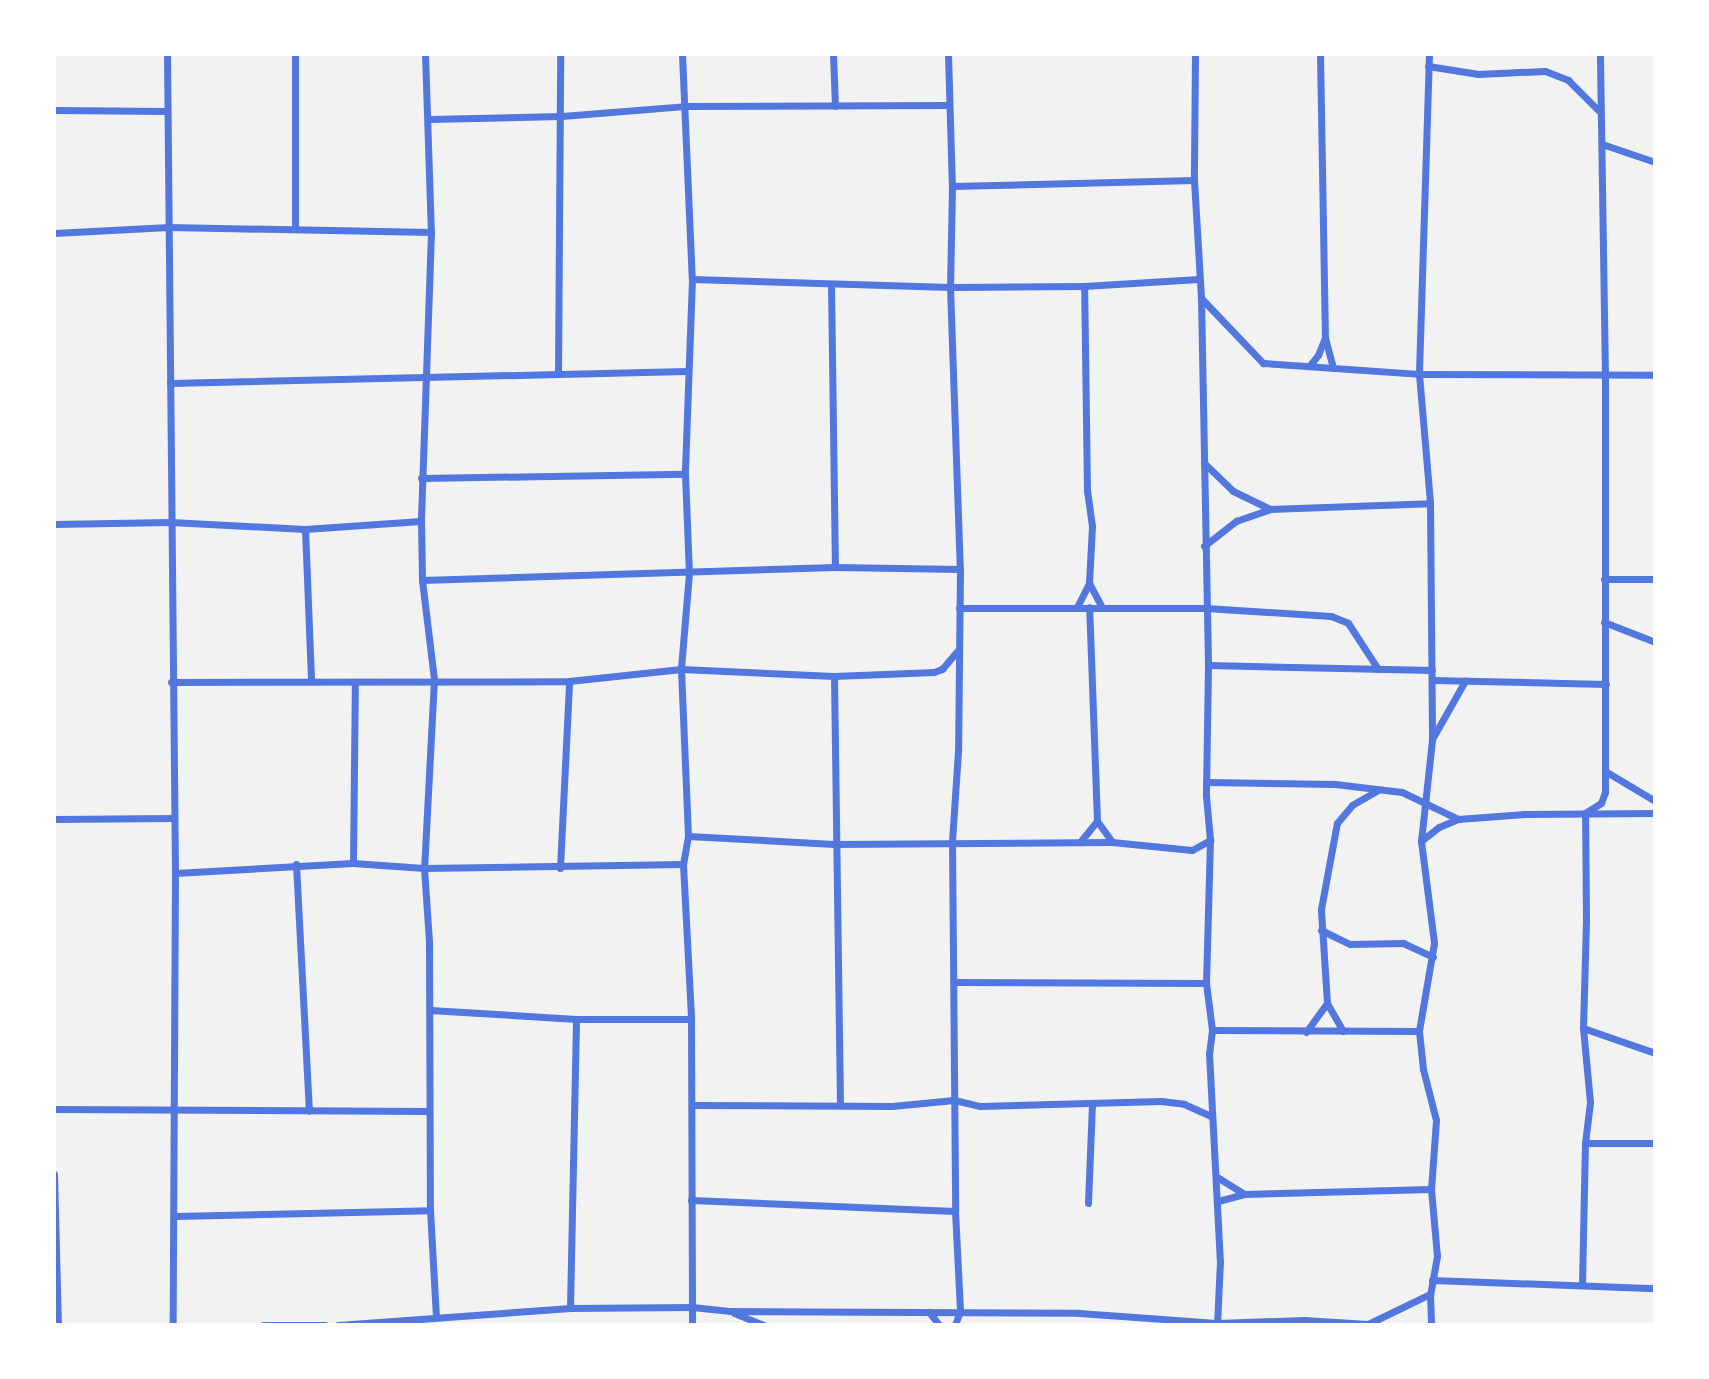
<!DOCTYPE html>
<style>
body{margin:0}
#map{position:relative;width:1709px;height:1379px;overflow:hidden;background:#f2f2f2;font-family:Lato,sans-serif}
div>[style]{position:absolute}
.minor>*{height:7px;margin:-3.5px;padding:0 3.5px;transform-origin:3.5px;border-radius:3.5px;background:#5277de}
span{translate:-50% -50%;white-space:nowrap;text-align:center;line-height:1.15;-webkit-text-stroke:7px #fff;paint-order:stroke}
.frame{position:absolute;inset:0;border:56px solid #fff;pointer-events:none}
</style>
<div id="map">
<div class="minor">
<div style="left:167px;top:54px;width:819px;rotate:89.44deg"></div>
<div style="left:175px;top:873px;width:452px;rotate:90.3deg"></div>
<div style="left:425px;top:54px;width:178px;rotate:88.1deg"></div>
<div style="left:431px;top:232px;width:289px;rotate:92deg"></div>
<div style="left:421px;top:521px;width:59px;rotate:89deg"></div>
<div style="left:422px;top:580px;width:100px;rotate:83.1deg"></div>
<div style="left:434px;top:679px;width:189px;rotate:93deg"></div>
<div style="left:424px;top:868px;width:74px;rotate:86.1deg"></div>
<div style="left:429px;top:942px;width:268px;rotate:89.8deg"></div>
<div style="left:430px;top:1210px;width:106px;rotate:86.8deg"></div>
<div style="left:682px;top:54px;width:225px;rotate:87.5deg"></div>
<div style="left:692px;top:279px;width:195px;rotate:92.1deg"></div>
<div style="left:685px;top:474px;width:99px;rotate:87.7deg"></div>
<div style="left:689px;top:573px;width:96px;rotate:94.8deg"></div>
<div style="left:681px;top:669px;width:167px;rotate:87.6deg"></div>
<div style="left:688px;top:836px;width:28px;rotate:100deg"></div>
<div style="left:683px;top:864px;width:155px;rotate:87deg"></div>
<div style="left:691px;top:1019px;width:306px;rotate:89.8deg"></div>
<div style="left:833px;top:54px;width:52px;rotate:87.8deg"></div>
<div style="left:948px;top:54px;width:132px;rotate:88.3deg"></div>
<div style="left:952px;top:186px;width:101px;rotate:91.1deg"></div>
<div style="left:950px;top:287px;width:282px;rotate:88deg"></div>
<div style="left:960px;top:569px;width:182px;rotate:90.6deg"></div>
<div style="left:958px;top:751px;width:91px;rotate:93.8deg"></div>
<div style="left:952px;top:842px;width:369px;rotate:89.5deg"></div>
<div style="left:955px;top:1211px;width:100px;rotate:87.1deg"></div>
<div style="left:960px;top:1311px;width:15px;rotate:110deg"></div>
<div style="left:1195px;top:54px;width:126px;rotate:90.5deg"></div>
<div style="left:1194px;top:180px;width:118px;rotate:86.6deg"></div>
<div style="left:1201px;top:298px;width:367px;rotate:88.9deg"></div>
<div style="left:1208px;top:665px;width:131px;rotate:90.9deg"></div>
<div style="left:1206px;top:796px;width:44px;rotate:84.8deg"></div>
<div style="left:1210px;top:840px;width:143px;rotate:91.6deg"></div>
<div style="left:1206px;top:983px;width:47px;rotate:82.7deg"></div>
<div style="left:1212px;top:1030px;width:23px;rotate:97deg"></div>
<div style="left:1209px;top:1053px;width:208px;rotate:87deg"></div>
<div style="left:1220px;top:1261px;width:64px;rotate:92.7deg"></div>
<div style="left:1320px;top:54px;width:284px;rotate:89deg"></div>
<div style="left:1325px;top:338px;width:31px;rotate:75deg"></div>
<div style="left:1429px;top:54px;width:320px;rotate:91.8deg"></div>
<div style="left:1419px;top:374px;width:129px;rotate:85.1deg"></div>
<div style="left:1430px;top:503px;width:237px;rotate:89.5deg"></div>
<div style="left:1432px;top:740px;width:102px;rotate:96.2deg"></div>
<div style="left:1421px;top:841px;width:103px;rotate:82.7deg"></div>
<div style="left:1434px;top:943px;width:89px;rotate:99.7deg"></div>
<div style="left:1419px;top:1031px;width:38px;rotate:84deg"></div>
<div style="left:1423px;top:1069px;width:53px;rotate:75.7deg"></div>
<div style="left:1436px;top:1120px;width:69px;rotate:94.1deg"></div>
<div style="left:1431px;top:1189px;width:67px;rotate:84.9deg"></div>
<div style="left:1437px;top:1256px;width:39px;rotate:100deg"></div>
<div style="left:1430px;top:1294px;width:31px;rotate:88deg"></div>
<div style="left:1428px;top:66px;width:51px;rotate:9.1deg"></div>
<div style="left:1478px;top:74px;width:67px;rotate:-2.6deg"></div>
<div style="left:1545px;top:71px;width:25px;rotate:21deg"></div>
<div style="left:1568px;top:80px;width:44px;rotate:45deg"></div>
<div style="left:54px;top:110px;width:112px;rotate:0.5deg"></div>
<div style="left:430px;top:119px;width:132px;rotate:-1.3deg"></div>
<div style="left:562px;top:116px;width:123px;rotate:-4.6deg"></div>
<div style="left:685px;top:106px;width:263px;rotate:-0.2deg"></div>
<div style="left:1602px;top:144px;width:56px;rotate:18.8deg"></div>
<div style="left:952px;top:186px;width:242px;rotate:-1.4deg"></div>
<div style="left:295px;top:228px;width:174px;rotate:-90deg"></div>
<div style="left:54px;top:233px;width:115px;rotate:-3deg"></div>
<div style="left:169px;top:227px;width:262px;rotate:1.1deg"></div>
<div style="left:692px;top:279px;width:258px;rotate:1.8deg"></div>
<div style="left:950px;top:287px;width:134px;rotate:-0.4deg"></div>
<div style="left:1084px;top:286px;width:115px;rotate:-3.5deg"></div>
<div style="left:831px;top:284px;width:283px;rotate:89.2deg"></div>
<div style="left:1201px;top:298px;width:90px;rotate:46.4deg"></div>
<div style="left:1263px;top:363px;width:156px;rotate:4deg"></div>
<div style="left:1419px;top:374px;width:236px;rotate:0.2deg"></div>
<div style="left:1310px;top:365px;width:13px;rotate:-51deg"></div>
<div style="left:1318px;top:355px;width:18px;rotate:-68deg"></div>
<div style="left:558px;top:374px;width:320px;rotate:-89.6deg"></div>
<div style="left:170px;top:383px;width:517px;rotate:-1.33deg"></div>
<div style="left:1204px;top:463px;width:40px;rotate:44deg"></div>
<div style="left:1233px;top:491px;width:41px;rotate:25.9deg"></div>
<div style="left:421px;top:478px;width:264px;rotate:-0.9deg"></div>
<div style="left:54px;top:524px;width:117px;rotate:-1deg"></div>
<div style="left:171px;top:522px;width:134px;rotate:3deg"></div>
<div style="left:305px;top:529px;width:116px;rotate:-3.9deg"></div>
<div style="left:305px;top:529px;width:152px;rotate:87.7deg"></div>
<div style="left:1204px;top:546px;width:41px;rotate:-38deg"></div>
<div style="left:1236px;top:521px;width:36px;rotate:-19deg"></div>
<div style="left:1270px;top:509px;width:160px;rotate:-2.1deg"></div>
<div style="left:1604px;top:579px;width:51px"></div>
<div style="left:422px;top:580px;width:413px;rotate:-1.8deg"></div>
<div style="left:835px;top:567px;width:125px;rotate:0.9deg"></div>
<div style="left:1089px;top:583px;width:27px;rotate:62deg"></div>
<div style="left:1077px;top:607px;width:27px;rotate:-63deg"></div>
<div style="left:1089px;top:583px;width:57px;rotate:-87deg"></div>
<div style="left:1092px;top:526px;width:35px;rotate:-98deg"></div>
<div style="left:1087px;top:491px;width:205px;rotate:-90.8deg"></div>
<div style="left:959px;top:608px;width:247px"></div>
<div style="left:1206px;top:608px;width:125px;rotate:3.7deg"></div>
<div style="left:1331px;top:616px;width:18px;rotate:22deg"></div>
<div style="left:1348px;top:623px;width:55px;rotate:56.9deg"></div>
<div style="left:1604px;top:622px;width:55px;rotate:21.4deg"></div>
<div style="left:1208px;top:665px;width:224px;rotate:1.3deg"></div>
<div style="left:834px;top:676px;width:427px;rotate:89.2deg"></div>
<div style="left:1432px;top:680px;width:174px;rotate:1.3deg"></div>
<div style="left:171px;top:682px;width:398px;rotate:-0.1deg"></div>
<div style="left:569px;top:681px;width:113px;rotate:-6.1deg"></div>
<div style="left:681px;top:669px;width:153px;rotate:2.6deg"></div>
<div style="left:834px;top:676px;width:100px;rotate:-2.3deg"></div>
<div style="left:934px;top:672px;width:9px;rotate:-21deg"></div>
<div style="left:942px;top:669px;width:23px;rotate:-50deg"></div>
<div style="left:1432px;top:739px;width:67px;rotate:-60.4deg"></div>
<div style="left:1605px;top:771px;width:58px;rotate:31deg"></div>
<div style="left:1206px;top:782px;width:129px;rotate:0.9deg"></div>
<div style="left:1335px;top:784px;width:67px;rotate:6.8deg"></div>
<div style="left:1402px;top:792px;width:62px;rotate:25.7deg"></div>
<div style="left:1585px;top:813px;width:19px;rotate:-32deg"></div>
<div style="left:1601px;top:803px;width:12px;rotate:-70deg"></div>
<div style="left:1605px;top:792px;width:415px;rotate:-90deg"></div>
<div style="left:1605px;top:377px;width:323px;rotate:-90.9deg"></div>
<div style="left:54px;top:819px;width:120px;rotate:-0.5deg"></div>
<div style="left:1097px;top:821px;width:26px;rotate:54deg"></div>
<div style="left:688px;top:836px;width:146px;rotate:3.1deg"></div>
<div style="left:834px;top:844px;width:278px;rotate:-0.4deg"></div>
<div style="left:1112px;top:842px;width:80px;rotate:5.7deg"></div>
<div style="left:1192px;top:850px;width:21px;rotate:-29deg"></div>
<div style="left:1421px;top:841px;width:23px;rotate:-38deg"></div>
<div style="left:1439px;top:827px;width:21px;rotate:-23deg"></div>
<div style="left:1458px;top:819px;width:67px;rotate:-4.3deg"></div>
<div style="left:1525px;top:814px;width:130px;rotate:-0.4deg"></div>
<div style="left:1080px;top:842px;width:27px;rotate:-51deg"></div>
<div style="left:1097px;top:821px;width:214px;rotate:-92.1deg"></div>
<div style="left:353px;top:863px;width:181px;rotate:-89.4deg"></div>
<div style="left:296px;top:864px;width:247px;rotate:87deg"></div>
<div style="left:560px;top:868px;width:187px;rotate:-87.2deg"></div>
<div style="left:175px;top:873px;width:178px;rotate:-3.2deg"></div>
<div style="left:353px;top:863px;width:71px;rotate:4deg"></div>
<div style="left:424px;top:868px;width:259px;rotate:-0.9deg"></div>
<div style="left:1321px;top:930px;width:32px;rotate:26deg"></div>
<div style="left:1350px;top:944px;width:53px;rotate:-1.1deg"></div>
<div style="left:1403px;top:943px;width:33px;rotate:25deg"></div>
<div style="left:954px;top:982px;width:252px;rotate:0.2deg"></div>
<div style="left:430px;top:1010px;width:146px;rotate:3.5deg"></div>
<div style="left:576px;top:1019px;width:115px"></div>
<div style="left:1583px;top:1028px;width:76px;rotate:19.1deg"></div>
<div style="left:1212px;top:1030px;width:207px;rotate:0.3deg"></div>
<div style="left:1343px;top:1031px;width:32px;rotate:-120deg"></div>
<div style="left:1327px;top:1003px;width:94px;rotate:-93.7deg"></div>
<div style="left:1321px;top:909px;width:87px;rotate:-79.5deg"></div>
<div style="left:1337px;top:823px;width:23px;rotate:-50deg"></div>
<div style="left:1352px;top:805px;width:30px;rotate:-30deg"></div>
<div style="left:1306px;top:1032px;width:36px;rotate:-54deg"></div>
<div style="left:692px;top:1105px;width:200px;rotate:0.3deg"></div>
<div style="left:892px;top:1106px;width:62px;rotate:-5.5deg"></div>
<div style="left:954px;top:1100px;width:27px;rotate:13deg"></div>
<div style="left:980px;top:1106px;width:181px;rotate:-1.6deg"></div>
<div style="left:1161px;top:1101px;width:23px;rotate:7deg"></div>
<div style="left:1184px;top:1104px;width:30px;rotate:24deg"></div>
<div style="left:54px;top:1109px;width:375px;rotate:0.3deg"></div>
<div style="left:1585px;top:1143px;width:70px"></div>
<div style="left:54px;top:1174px;width:151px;rotate:88.5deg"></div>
<div style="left:1217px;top:1177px;width:32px;rotate:32deg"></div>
<div style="left:691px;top:1200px;width:264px;rotate:2.4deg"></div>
<div style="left:1218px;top:1201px;width:27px;rotate:-15deg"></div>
<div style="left:1244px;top:1194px;width:187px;rotate:-1.5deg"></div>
<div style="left:1088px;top:1203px;width:100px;rotate:-87.7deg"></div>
<div style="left:175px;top:1216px;width:255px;rotate:-1.3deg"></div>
<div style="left:1432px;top:1280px;width:223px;rotate:2.1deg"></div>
<div style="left:1582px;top:1285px;width:142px;rotate:-88.8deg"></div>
<div style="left:1585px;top:1143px;width:41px;rotate:-83deg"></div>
<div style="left:1590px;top:1102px;width:74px;rotate:-95.4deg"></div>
<div style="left:1583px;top:1028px;width:109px;rotate:-88.4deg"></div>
<div style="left:1586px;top:919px;width:106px;rotate:-90.5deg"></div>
<div style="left:570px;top:1308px;width:289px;rotate:-88.8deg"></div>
<div style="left:929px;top:1312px;width:16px;rotate:52deg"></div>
<div style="left:734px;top:1313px;width:31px;rotate:22deg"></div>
<div style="left:263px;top:1325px;width:62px"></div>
<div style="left:338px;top:1325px;width:233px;rotate:-4.2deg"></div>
<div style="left:570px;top:1308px;width:122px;rotate:-0.5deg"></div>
<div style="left:692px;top:1307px;width:37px;rotate:6deg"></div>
<div style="left:729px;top:1311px;width:350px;rotate:0.3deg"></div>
<div style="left:1079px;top:1313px;width:138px;rotate:4.1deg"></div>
<div style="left:1217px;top:1323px;width:87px;rotate:-2deg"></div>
<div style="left:1304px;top:1320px;width:64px;rotate:3.6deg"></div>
<div style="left:1368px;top:1324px;width:69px;rotate:-25.8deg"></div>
</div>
<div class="frame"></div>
</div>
